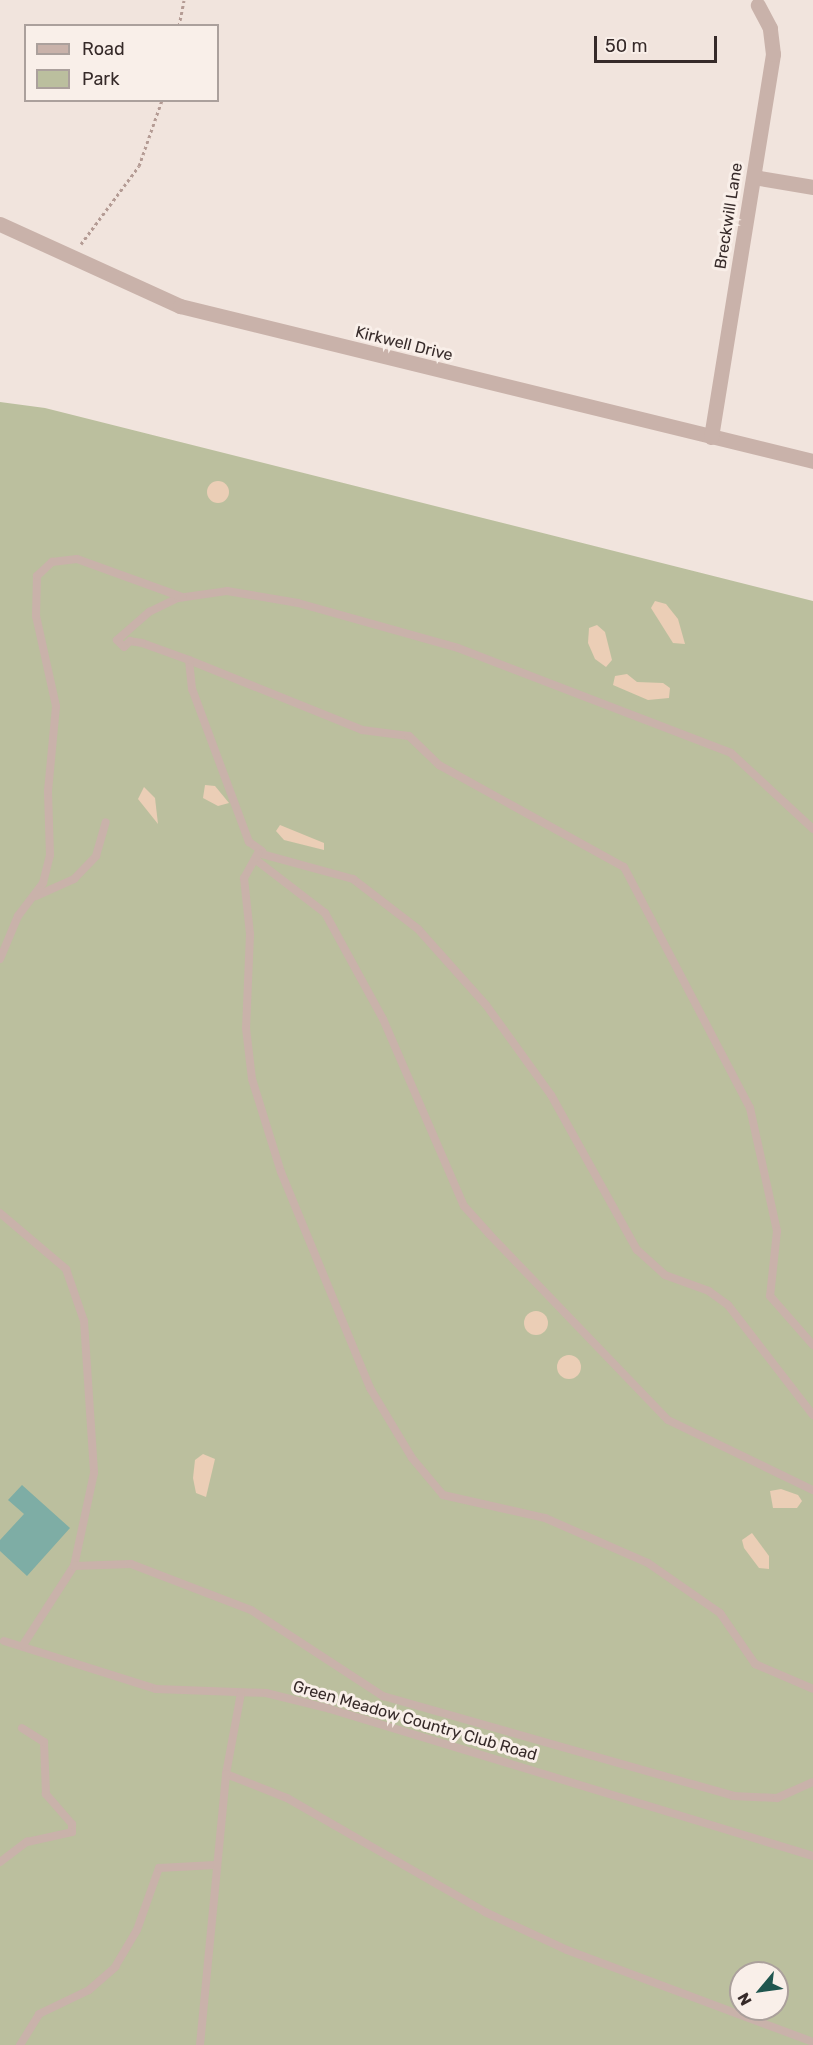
<!DOCTYPE html>
<style>
body{margin:0}
#map{position:relative;width:813px;height:2045px;overflow:hidden;background:#f1e4dd;font-family:Rubik,sans-serif}
div>[style]{position:absolute}
.green>*{inset:0;background:#bbbf9e}
.sand>*{inset:0;background:#ebceb6}
.round{border-radius:50%}
.water>*{inset:0;background:#7eada5}
.path>*{height:3px;margin-top:-1.5px;transform-origin:0;background:repeating-linear-gradient(90deg,#b49b94 0 3px,transparent 0 6px)}
.service>*{height:8px;margin:-4px;padding:0 4px;transform-origin:4px;border-radius:4px;background:#c9b2aa}
.minor>*{height:15px;margin:-7.5px;padding:0 7.5px;transform-origin:7.5px;border-radius:7.5px;background:#c9b2aa}
span{translate:-50% -50%;white-space:nowrap;text-align:center;line-height:1.15;-webkit-text-stroke:6px #f9efe9;paint-order:stroke}
.street-label{font-size:16px;color:#362a29}
.legend{position:absolute;left:24px;top:24px;width:195px;height:78px;box-sizing:border-box;background:#f9efe9;border:2px solid #aba09c;margin:0;padding:8px 10px;list-style:none;font-size:18px;color:#362a29}
.legend li{display:flex;align-items:center;gap:12px;height:30px}
.legend b{width:30px;border:2px solid #aba09c}
.north{position:absolute;left:729px;top:1961px;width:60px;height:60px;box-sizing:border-box;background:#f9efe9;border:2px solid #aba09c;border-radius:50%;rotate:241deg;font-size:16px;font-weight:700;line-height:24px;text-align:center;color:#362a29}
.north::after{content:'';display:block;margin:auto;width:21px;height:27px;background:#20564f;clip-path:polygon(50% 0,100% 100%,50% 72%,0 100%)}
.scale{position:absolute;left:594px;top:36px;width:123px;height:27px;box-sizing:border-box;border:3px solid #362a29;border-top:0;padding-left:8px;font-size:18px;line-height:21px;white-space:nowrap;color:#362a29;-webkit-text-stroke:4px #f9efe9;paint-order:stroke}
</style>
<div id="map">
<div class="green">
<div style="clip-path:polygon(evenodd,0 402px,45px 408px,813px 601px,813px 2045px,0 2045px,0 402px,741px 1973px,777px 1973px,777px 2009px,741px 2009px,741px 1973px)"></div>
</div>
<div class="sand">
<div class="round" style="left:207px;top:481px;width:22px;height:22px"></div>
<div style="clip-path:polygon(655px 601px,666px 604px,678px 619px,685px 644px,673px 643px,651px 608px)"></div>
<div style="clip-path:polygon(597px 625px,605px 632px,612px 660px,606px 667px,595px 659px,588px 643px,589px 628px)"></div>
<div style="clip-path:polygon(627px 674px,637px 682px,663px 683px,670px 688px,669px 698px,648px 700px,613px 685px,615px 676px)"></div>
<div style="clip-path:polygon(205px 785px,215px 786px,229px 803px,218px 806px,203px 798px)"></div>
<div style="clip-path:polygon(144px 787px,155px 798px,158px 824px,138px 799px)"></div>
<div style="clip-path:polygon(280px 825px,324px 843px,324px 850px,284px 840px,276px 831px)"></div>
<div class="round" style="left:524px;top:1311px;width:24px;height:24px"></div>
<div class="round" style="left:557px;top:1355px;width:24px;height:24px"></div>
<div style="clip-path:polygon(203px 1454px,215px 1459px,206px 1497px,196px 1493px,193px 1478px,195px 1460px)"></div>
<div style="clip-path:polygon(781px 1489px,798px 1495px,802px 1501px,797px 1508px,773px 1508px,770px 1491px)"></div>
<div style="clip-path:polygon(752px 1533px,769px 1556px,769px 1569px,759px 1568px,744px 1548px,742px 1540px)"></div>
</div>
<div class="water">
<div style="clip-path:polygon(22px 1485px,70px 1528px,27px 1576px,0 1551px,0 1540px,24px 1514px,8px 1500px)"></div>
</div>
<div class="path">
<div style="left:179px;top:26px;width:26px;rotate:-79deg"></div>
<div style="left:81px;top:244px;width:97px;rotate:-53.4deg"></div>
<div style="left:139px;top:166px;width:70px;rotate:-70.8deg"></div>
</div>
<div class="service">
<div style="left:189px;top:660px;width:187px;rotate:22deg"></div>
<div style="left:362px;top:730px;width:47px;rotate:7.3deg"></div>
<div style="left:409px;top:736px;width:42px;rotate:44deg"></div>
<div style="left:439px;top:765px;width:211px;rotate:28.9deg"></div>
<div style="left:624px;top:867px;width:272px;rotate:62.4deg"></div>
<div style="left:750px;top:1108px;width:126px;rotate:77.6deg"></div>
<div style="left:777px;top:1231px;width:65px;rotate:96.1deg"></div>
<div style="left:770px;top:1296px;width:65px;rotate:48.7deg"></div>
<div style="left:262px;top:851px;width:16px;rotate:-145deg"></div>
<div style="left:249px;top:842px;width:163px;rotate:-110.4deg"></div>
<div style="left:192px;top:689px;width:29px;rotate:-96deg"></div>
<div style="left:189px;top:660px;width:50px;rotate:-160.1deg"></div>
<div style="left:142px;top:643px;width:12px;rotate:-171deg"></div>
<div style="left:130px;top:641px;width:8px;rotate:135deg"></div>
<div style="left:124px;top:647px;width:10px;rotate:-135deg"></div>
<div style="left:117px;top:640px;width:43px;rotate:-41.2deg"></div>
<div style="left:149px;top:612px;width:32px;rotate:-26deg"></div>
<div style="left:178px;top:598px;width:49px;rotate:-8.1deg"></div>
<div style="left:227px;top:591px;width:72px;rotate:9.6deg"></div>
<div style="left:298px;top:603px;width:166px;rotate:15.7deg"></div>
<div style="left:458px;top:648px;width:292px;rotate:21deg"></div>
<div style="left:731px;top:753px;width:112px;rotate:42.8deg"></div>
<div style="left:256px;top:860px;width:87px;rotate:37.5deg"></div>
<div style="left:325px;top:913px;width:121px;rotate:61.3deg"></div>
<div style="left:383px;top:1019px;width:204px;rotate:66.6deg"></div>
<div style="left:464px;top:1206px;width:38px;rotate:48deg"></div>
<div style="left:489px;top:1234px;width:258px;rotate:46.1deg"></div>
<div style="left:668px;top:1420px;width:161px;rotate:25.8deg"></div>
<div style="left:36px;top:896px;width:42px;rotate:-24.1deg"></div>
<div style="left:74px;top:879px;width:32px;rotate:-46deg"></div>
<div style="left:96px;top:856px;width:35px;rotate:-74deg"></div>
<div style="left:0;top:959px;width:47px;rotate:-67.3deg"></div>
<div style="left:18px;top:916px;width:41px;rotate:-52.9deg"></div>
<div style="left:43px;top:883px;width:29px;rotate:-76deg"></div>
<div style="left:50px;top:855px;width:64px;rotate:-91.8deg"></div>
<div style="left:48px;top:791px;width:85px;rotate:-84.6deg"></div>
<div style="left:56px;top:706px;width:92px;rotate:-102.5deg"></div>
<div style="left:36px;top:616px;width:40px;rotate:-88.6deg"></div>
<div style="left:37px;top:576px;width:21px;rotate:-43deg"></div>
<div style="left:52px;top:562px;width:25px;rotate:-7deg"></div>
<div style="left:77px;top:559px;width:112px;rotate:19.9deg"></div>
<div style="left:0;top:1213px;width:87px;rotate:40.3deg"></div>
<div style="left:66px;top:1269px;width:55px;rotate:70.9deg"></div>
<div style="left:84px;top:1321px;width:152px;rotate:86.2deg"></div>
<div style="left:94px;top:1473px;width:95px;rotate:102.1deg"></div>
<div style="left:813px;top:1415px;width:139px;rotate:-127.7deg"></div>
<div style="left:728px;top:1305px;width:24px;rotate:-144deg"></div>
<div style="left:709px;top:1291px;width:47px;rotate:-160deg"></div>
<div style="left:665px;top:1275px;width:38px;rotate:-138deg"></div>
<div style="left:637px;top:1250px;width:177px;rotate:-119deg"></div>
<div style="left:551px;top:1095px;width:111px;rotate:-125.8deg"></div>
<div style="left:486px;top:1005px;width:102px;rotate:-131.8deg"></div>
<div style="left:418px;top:929px;width:82px;rotate:-142.4deg"></div>
<div style="left:353px;top:879px;width:98px;rotate:-164.7deg"></div>
<div style="left:258px;top:853px;width:29px;rotate:119deg"></div>
<div style="left:244px;top:878px;width:56px;rotate:83.9deg"></div>
<div style="left:250px;top:934px;width:94px;rotate:92.4deg"></div>
<div style="left:246px;top:1028px;width:51px;rotate:83.3deg"></div>
<div style="left:252px;top:1079px;width:97px;rotate:72.7deg"></div>
<div style="left:281px;top:1172px;width:234px;rotate:67.6deg"></div>
<div style="left:370px;top:1388px;width:82px;rotate:59deg"></div>
<div style="left:412px;top:1458px;width:48px;rotate:50deg"></div>
<div style="left:443px;top:1495px;width:105px;rotate:12.7deg"></div>
<div style="left:545px;top:1518px;width:112px;rotate:23.6deg"></div>
<div style="left:648px;top:1563px;width:88px;rotate:34.8deg"></div>
<div style="left:720px;top:1613px;width:62px;rotate:55.5deg"></div>
<div style="left:755px;top:1664px;width:63px;rotate:23.3deg"></div>
<div style="left:4px;top:1641px;width:159px;rotate:17.5deg"></div>
<div style="left:156px;top:1689px;width:110px;rotate:2.1deg"></div>
<div style="left:266px;top:1693px;width:66px;rotate:14deg"></div>
<div style="left:330px;top:1709px;width:505px;rotate:16.93deg"></div>
<div style="left:23px;top:1645px;width:94px;rotate:-57.2deg"></div>
<div style="left:74px;top:1566px;width:57px;rotate:-2deg"></div>
<div style="left:131px;top:1564px;width:129px;rotate:21deg"></div>
<div style="left:251px;top:1610px;width:158px;rotate:33.1deg"></div>
<div style="left:383px;top:1696px;width:364px;rotate:15.9deg"></div>
<div style="left:733px;top:1796px;width:44px;rotate:2.6deg"></div>
<div style="left:777px;top:1798px;width:39px;rotate:-24deg"></div>
<div style="left:241px;top:1693px;width:82px;rotate:100.5deg"></div>
<div style="left:226px;top:1774px;width:66px;rotate:21.5deg"></div>
<div style="left:287px;top:1798px;width:228px;rotate:29.9deg"></div>
<div style="left:485px;top:1912px;width:90px;rotate:24.9deg"></div>
<div style="left:567px;top:1950px;width:263px;rotate:20.5deg"></div>
<div style="left:0;top:1862px;width:34px;rotate:-37deg"></div>
<div style="left:27px;top:1842px;width:46px;rotate:-12.5deg"></div>
<div style="left:72px;top:1832px;width:8px;rotate:-90deg"></div>
<div style="left:72px;top:1824px;width:40px;rotate:-131deg"></div>
<div style="left:46px;top:1794px;width:52px;rotate:-92.2deg"></div>
<div style="left:44px;top:1742px;width:26px;rotate:-148deg"></div>
<div style="left:20px;top:2045px;width:36px;rotate:-58deg"></div>
<div style="left:39px;top:2014px;width:55px;rotate:-25.6deg"></div>
<div style="left:89px;top:1990px;width:35px;rotate:-41deg"></div>
<div style="left:115px;top:1967px;width:43px;rotate:-59.3deg"></div>
<div style="left:137px;top:1930px;width:66px;rotate:-70.5deg"></div>
<div style="left:159px;top:1868px;width:56px;rotate:-3.1deg"></div>
<div style="left:200px;top:2045px;width:272px;rotate:-84.5deg"></div>
</div>
<div class="minor">
<div style="left:754px;top:177px;width:60px;rotate:9.6deg"></div>
<div style="left:0;top:224px;width:198px;rotate:24.5deg"></div>
<div style="left:180px;top:306px;width:652px;rotate:13.76deg"></div>
<div style="left:711px;top:437px;width:388px;rotate:-80.8deg"></div>
<div style="left:773px;top:54px;width:26px;rotate:-97deg"></div>
<div style="left:770px;top:28px;width:26px;rotate:-118deg"></div>
</div>
<div class="street-label">
<span style="left:729px;top:216px;rotate:-81deg">Breckwill Lane</span>
<span style="left:404px;top:344px;rotate:14deg">Kirkwell Drive</span>
<span style="left:415px;top:1721px;rotate:16deg">Green Meadow Country Club Road</span>
</div>
<ul class="legend">
<li><b style="height:8px;background:#c9b2aa"></b>Road</li>
<li><b style="height:16px;background:#bbbf9e"></b>Park</li>
</ul>
<div class="north">N</div>
<div class="scale">50 m</div>
</div>
